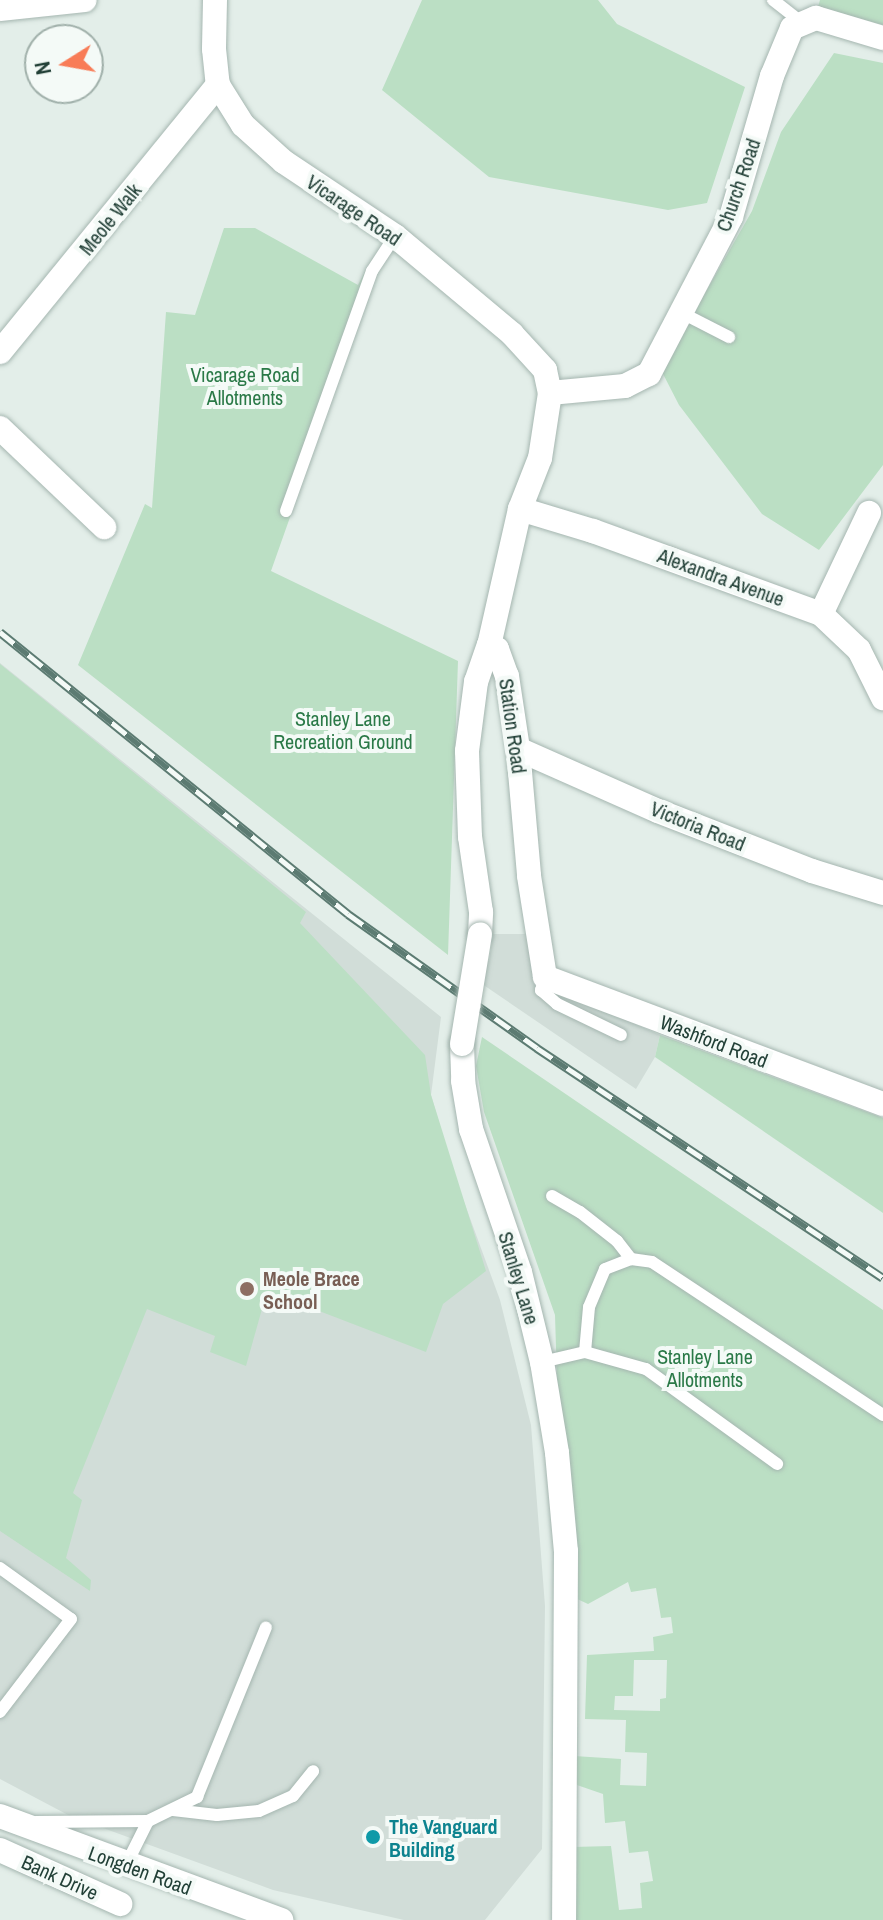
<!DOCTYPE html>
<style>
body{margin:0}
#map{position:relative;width:883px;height:1920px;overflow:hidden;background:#e3eee9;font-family:"Archivo Narrow",sans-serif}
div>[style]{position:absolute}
.built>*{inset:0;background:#d1ddd8}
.green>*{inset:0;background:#bbdfc4}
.roads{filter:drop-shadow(0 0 2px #a5b6b0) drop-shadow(0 0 2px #a5b6b0)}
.lane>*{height:12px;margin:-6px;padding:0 6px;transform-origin:6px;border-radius:6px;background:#fff}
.street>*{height:24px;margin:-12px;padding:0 12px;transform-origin:12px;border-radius:12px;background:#fff}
.secondary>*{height:24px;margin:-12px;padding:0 12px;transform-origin:12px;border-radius:12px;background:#fff}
.rail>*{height:9px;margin-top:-4.5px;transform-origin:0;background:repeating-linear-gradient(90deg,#f4faf7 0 18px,#5c7b72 0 36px);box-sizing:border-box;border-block:2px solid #5c7b72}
.bridges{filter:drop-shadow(0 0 2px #a5b6b0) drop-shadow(0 0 2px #a5b6b0)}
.street-bridge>*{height:24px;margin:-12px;padding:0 12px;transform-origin:12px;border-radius:12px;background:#fff}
.dots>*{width:22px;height:22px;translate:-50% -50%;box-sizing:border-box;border:4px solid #f4faf7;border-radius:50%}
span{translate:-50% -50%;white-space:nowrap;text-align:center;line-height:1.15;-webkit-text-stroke:8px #f4faf7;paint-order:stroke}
.street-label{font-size:20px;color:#224037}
.park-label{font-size:20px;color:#2a7947}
.education-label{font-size:20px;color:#785e54;font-weight:700}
.left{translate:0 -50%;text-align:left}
.culture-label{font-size:20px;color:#0d838f;font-weight:700}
.north{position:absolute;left:24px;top:24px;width:80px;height:80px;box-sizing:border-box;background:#f4faf7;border:2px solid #a0b0aa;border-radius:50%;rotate:259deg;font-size:22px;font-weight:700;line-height:32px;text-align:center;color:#224037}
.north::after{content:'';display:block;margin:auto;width:28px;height:36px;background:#f87c57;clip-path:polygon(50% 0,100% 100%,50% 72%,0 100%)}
</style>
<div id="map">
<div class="built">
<div style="clip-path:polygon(0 663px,441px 1017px,431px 1095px,456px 1180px,500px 1300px,531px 1425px,545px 1606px,542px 1849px,485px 1920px,404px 1920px,273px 1890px,70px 1816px,0 1779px)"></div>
<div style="clip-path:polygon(493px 934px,527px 934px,533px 979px,660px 1035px,655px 1057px,636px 1089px,463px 971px,466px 950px,489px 961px)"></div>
</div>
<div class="green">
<div style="clip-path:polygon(422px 0,598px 0,617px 24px,745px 87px,707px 203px,668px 210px,489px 177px,382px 90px)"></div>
<div style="clip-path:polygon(820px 0,883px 0,883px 25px,818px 7px)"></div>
<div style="clip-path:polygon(834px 53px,883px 63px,883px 465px,819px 550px,762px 514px,679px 405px,661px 370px,752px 211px,781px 132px)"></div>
<div style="clip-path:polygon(224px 228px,255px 228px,358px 285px,367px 268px,376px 274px,271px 571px,458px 661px,448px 955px,78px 665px,145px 504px,152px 508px,166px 312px,195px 315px)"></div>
<div style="clip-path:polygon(0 664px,306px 912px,300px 923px,425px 1055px,431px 1095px,486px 1271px,443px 1304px,426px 1352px,267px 1291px,246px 1366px,210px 1352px,215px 1336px,147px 1309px,73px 1493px,82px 1500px,66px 1558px,91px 1580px,90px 1591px,0 1531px)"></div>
<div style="clip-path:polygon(660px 1035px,883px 1118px,883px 1213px,655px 1057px)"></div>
<div style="clip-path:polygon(evenodd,482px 1037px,883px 1310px,883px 1920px,572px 1920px,573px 1847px,611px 1846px,619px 1910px,642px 1908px,640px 1883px,653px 1881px,648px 1851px,629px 1853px,625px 1821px,605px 1823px,603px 1794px,574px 1784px,574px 1756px,621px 1759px,620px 1785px,646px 1786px,647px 1753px,625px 1752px,626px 1720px,585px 1719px,587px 1655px,654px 1651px,653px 1637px,673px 1633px,671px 1617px,661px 1618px,656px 1588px,631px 1592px,628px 1582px,588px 1604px,575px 1598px,557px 1381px,555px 1315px,484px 1112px,476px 1066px,482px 1037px,634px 1660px,667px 1660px,666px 1698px,660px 1699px,660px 1711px,614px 1710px,615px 1696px,633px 1696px,634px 1660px)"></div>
</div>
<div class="roads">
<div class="lane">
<div style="left:773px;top:0;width:36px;rotate:38deg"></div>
<div style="left:682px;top:313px;width:53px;rotate:27.1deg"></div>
<div style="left:286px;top:511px;width:255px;rotate:-70.3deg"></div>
<div style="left:372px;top:271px;width:42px;rotate:-56.7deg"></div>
<div style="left:545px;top:977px;width:14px;rotate:107deg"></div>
<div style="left:541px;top:990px;width:21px;rotate:41deg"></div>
<div style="left:557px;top:1004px;width:71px;rotate:25.8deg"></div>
<div style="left:552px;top:1196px;width:32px;rotate:30deg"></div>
<div style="left:580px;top:1212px;width:47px;rotate:38.1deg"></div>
<div style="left:617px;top:1241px;width:23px;rotate:52deg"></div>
<div style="left:585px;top:1352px;width:63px;rotate:15.6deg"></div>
<div style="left:646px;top:1369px;width:162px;rotate:35.9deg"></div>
<div style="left:542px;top:1362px;width:44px;rotate:-13.1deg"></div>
<div style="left:585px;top:1352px;width:45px;rotate:-84.9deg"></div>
<div style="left:589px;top:1307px;width:41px;rotate:-67.2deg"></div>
<div style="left:605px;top:1269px;width:28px;rotate:-21deg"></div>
<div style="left:631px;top:1259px;width:21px;rotate:8deg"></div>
<div style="left:652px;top:1262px;width:277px;rotate:33.5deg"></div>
<div style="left:0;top:1568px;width:87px;rotate:35.7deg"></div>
<div style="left:71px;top:1619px;width:117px;rotate:127.4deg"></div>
<div style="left:173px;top:1810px;width:44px;rotate:6.5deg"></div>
<div style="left:217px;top:1815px;width:42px;rotate:-5.4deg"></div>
<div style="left:259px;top:1811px;width:37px;rotate:-24deg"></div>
<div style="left:293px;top:1796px;width:32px;rotate:-51deg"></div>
<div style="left:36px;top:1822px;width:112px;rotate:-0.5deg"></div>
<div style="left:148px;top:1821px;width:55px;rotate:-26.1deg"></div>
<div style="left:197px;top:1797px;width:183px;rotate:-67.9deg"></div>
<div style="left:126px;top:1865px;width:49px;rotate:-63.4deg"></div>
</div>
<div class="street">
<div style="left:215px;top:0;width:49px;rotate:91.2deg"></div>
<div style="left:214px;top:49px;width:36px;rotate:84deg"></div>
<div style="left:218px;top:85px;width:47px;rotate:58deg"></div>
<div style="left:243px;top:125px;width:55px;rotate:42.1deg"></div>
<div style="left:284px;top:162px;width:133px;rotate:33.7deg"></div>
<div style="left:395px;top:236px;width:153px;rotate:39.9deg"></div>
<div style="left:512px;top:334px;width:49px;rotate:47.5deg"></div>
<div style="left:545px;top:370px;width:24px;rotate:78deg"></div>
<div style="left:550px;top:393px;width:66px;rotate:98.7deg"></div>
<div style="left:540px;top:458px;width:55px;rotate:111.4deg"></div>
<div style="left:520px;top:509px;width:139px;rotate:102.8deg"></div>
<div style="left:489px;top:645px;width:9px;rotate:27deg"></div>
<div style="left:497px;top:649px;width:29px;rotate:70deg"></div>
<div style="left:507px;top:676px;width:74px;rotate:81.4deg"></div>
<div style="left:518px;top:749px;width:127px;rotate:85deg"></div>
<div style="left:529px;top:876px;width:102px;rotate:81deg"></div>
<div style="left:545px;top:977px;width:361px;rotate:20.6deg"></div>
<div style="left:0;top:9px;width:85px;rotate:-6deg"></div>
<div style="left:0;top:352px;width:345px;rotate:-50.8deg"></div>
<div style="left:550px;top:393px;width:75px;rotate:-5.3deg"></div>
<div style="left:625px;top:386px;width:27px;rotate:-27deg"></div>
<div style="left:649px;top:374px;width:177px;rotate:-62.4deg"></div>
<div style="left:731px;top:217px;width:147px;rotate:-73.8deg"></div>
<div style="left:772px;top:76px;width:52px;rotate:-67.4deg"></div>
<div style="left:792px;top:28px;width:26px;rotate:-23deg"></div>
<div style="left:816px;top:18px;width:70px;rotate:16.6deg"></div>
<div style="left:0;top:428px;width:144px;rotate:43.6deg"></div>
<div style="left:520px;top:509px;width:76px;rotate:16.8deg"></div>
<div style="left:593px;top:531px;width:243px;rotate:20deg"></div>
<div style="left:821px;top:614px;width:52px;rotate:43.5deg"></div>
<div style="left:859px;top:650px;width:54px;rotate:63.4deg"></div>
<div style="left:821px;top:614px;width:112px;rotate:-64.6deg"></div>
<div style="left:518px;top:749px;width:153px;rotate:23.9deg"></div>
<div style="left:658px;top:811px;width:165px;rotate:21.3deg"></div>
<div style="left:812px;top:871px;width:74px;rotate:17.2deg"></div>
<div style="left:480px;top:934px;width:22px;rotate:-87deg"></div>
<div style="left:481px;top:912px;width:76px;rotate:-98.3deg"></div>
<div style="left:470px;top:837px;width:86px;rotate:-92deg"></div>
<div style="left:467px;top:751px;width:70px;rotate:-82.6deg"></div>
<div style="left:476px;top:682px;width:39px;rotate:-71deg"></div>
<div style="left:462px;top:1044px;width:37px;rotate:88deg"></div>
<div style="left:463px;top:1081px;width:49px;rotate:80.5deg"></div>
<div style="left:471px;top:1129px;width:151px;rotate:71.1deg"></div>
<div style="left:520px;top:1272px;width:93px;rotate:76.3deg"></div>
<div style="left:542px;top:1362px;width:92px;rotate:80.6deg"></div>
<div style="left:557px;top:1453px;width:98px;rotate:84.8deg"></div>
<div style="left:566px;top:1551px;width:369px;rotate:90.3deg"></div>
<div style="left:0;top:1850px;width:132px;rotate:24.2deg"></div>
</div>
<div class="secondary">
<div style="left:0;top:1816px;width:300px;rotate:20.3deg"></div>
</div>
</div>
<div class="rail">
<div style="left:0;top:632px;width:448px;rotate:39deg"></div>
<div style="left:348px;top:914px;width:232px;rotate:35.3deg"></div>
<div style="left:537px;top:1048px;width:415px;rotate:33.6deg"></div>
</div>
<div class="bridges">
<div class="street-bridge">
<div style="left:462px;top:1044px;width:111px;rotate:-80.7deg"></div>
</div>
</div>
<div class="dots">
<div style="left:247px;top:1289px;background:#8d6e63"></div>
<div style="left:373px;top:1837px;background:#0f9aa8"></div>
</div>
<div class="street-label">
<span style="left:738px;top:185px;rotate:-71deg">Church Road</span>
<span style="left:354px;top:210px;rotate:34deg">Vicarage Road</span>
<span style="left:110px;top:219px;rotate:-51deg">Meole Walk</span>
<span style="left:721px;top:577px;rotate:20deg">Alexandra Avenue</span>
<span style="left:513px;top:726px;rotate:82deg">Station Road</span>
<span style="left:698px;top:826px;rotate:22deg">Victoria Road</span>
<span style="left:714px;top:1041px;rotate:21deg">Washford Road</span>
<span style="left:519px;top:1278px;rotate:73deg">Stanley Lane</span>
<span style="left:140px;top:1870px;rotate:20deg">Longden Road</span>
<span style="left:60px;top:1877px;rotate:24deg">Bank Drive</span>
</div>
<div class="park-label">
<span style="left:245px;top:386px">Vicarage Road<br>Allotments</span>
<span style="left:343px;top:730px">Stanley Lane<br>Recreation Ground</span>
<span style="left:705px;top:1368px">Stanley Lane<br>Allotments</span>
</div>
<div class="education-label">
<span class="left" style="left:263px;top:1290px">Meole Brace<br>School</span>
</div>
<div class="culture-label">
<span class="left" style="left:389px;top:1838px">The Vanguard<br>Building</span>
</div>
<div class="north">N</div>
</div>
